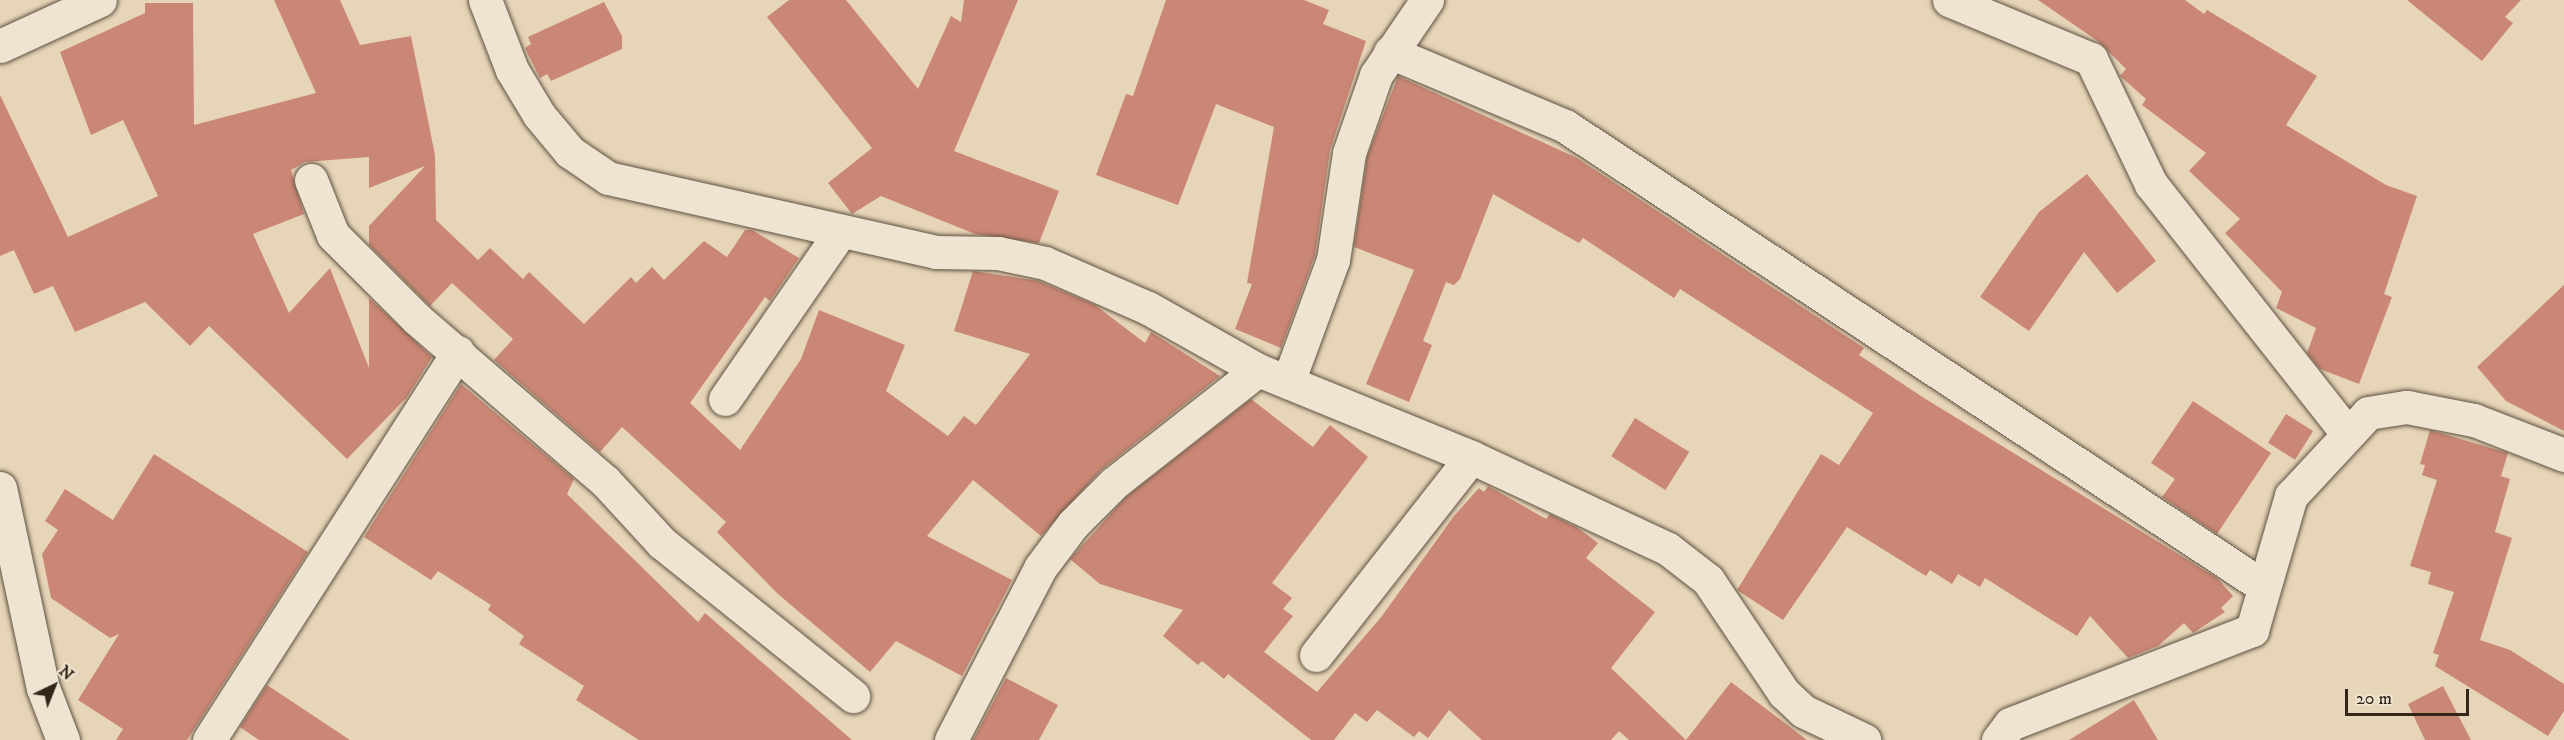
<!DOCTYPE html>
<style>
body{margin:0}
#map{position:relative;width:2564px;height:740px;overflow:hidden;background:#e7d5b9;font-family:"IM FELL DW Pica",serif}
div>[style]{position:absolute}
.building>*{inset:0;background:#cb8775;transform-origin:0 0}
.roads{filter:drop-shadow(0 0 2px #5e5240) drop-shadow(0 0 2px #5e5240)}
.minor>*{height:33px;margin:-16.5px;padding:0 16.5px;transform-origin:16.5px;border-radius:16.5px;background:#efe4d2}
span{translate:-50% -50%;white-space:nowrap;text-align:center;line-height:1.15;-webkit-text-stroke:4.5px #efe4d2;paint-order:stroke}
.north{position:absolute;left:24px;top:656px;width:60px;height:60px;-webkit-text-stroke:4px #efe4d2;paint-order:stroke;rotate:43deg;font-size:16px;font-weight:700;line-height:24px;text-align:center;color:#312617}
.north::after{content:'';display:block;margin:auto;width:21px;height:27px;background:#312617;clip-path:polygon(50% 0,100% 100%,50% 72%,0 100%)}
.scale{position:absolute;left:2345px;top:689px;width:124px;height:27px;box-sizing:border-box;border:3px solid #312617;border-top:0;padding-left:8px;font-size:18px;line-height:21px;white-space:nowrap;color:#312617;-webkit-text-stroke:4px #efe4d2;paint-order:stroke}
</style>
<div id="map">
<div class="building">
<div style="clip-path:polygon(274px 0,340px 0,360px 45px,411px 36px,435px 155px,436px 220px,478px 260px,490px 248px,523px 279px,529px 272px,584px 324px,631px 277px,636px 283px,652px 267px,664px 280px,704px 241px,727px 257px,745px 230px,752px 230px,799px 258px,770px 301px,765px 297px,690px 403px,740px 450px,801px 359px,819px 310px,905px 345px,886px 391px,948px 436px,964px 416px,976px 425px,1030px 354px,954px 331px,973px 271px,1039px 281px,1095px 305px,1145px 343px,1151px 332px,1220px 376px,1101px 470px,1041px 536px,973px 480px,927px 536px,1012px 580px,962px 676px,896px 641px,870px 672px,778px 594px,717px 532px,726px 522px,622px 427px,600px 452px,494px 360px,513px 339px,452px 283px,430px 306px,369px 245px,369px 226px,425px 166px,369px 188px,369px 157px,305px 162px,291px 170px,304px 214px,253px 234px,289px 313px,330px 268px,369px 368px,369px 298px,432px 357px,407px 397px,347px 459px,209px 326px,190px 346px,145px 302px,75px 332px,53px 286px,34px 294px,14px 250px,0 256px,0 95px,68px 237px,158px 196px,123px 120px,91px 135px,60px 52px,145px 13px,145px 3px,193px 3px,194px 125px,316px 93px)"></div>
<div style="clip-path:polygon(789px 0,846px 0,918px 89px,951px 16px,961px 22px,964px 0,1018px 0,954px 151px,1059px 191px,1039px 243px,975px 234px,881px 196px,852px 214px,828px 183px,872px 148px,767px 17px)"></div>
<div style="clip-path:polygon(1166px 0,1304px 0,1329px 10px,1323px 24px,1366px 41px,1330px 150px,1315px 255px,1281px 348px,1235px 329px,1252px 284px,1247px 283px,1274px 127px,1216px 104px,1178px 205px,1096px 175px,1126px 94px,1133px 96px)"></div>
<div style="clip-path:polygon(2038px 0,2185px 0,2204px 14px,2207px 10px,2317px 76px,2286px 125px,2386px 185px,2417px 196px,2384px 294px,2392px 297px,2359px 384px,2320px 369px,2307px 353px,2316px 328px,2276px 308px,2282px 292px,2225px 233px,2240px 219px,2189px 171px,2206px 153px,2142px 105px,2146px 99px,2120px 76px,2126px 69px,2099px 42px)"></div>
<div style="clip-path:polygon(2407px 0,2521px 0,2505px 17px,2513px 23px,2482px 61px)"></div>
<div style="clip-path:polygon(604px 2px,622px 36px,622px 49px,551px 81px,547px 74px,540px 78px,525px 48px,531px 44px,528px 37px)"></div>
<div style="clip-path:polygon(1398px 76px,1577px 158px,1864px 348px,1859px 355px,1924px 398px,2217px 578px,2233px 596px,2221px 608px,2225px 612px,2193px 633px,2184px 623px,2158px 646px,2128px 658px,2090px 616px,2077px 636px,1985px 578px,1980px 587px,1958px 574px,1952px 584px,1930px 570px,1926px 576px,1847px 527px,1783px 620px,1737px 590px,1821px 454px,1839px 465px,1873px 413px,1680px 289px,1674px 298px,1583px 238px,1579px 243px,1493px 194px,1460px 279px,1454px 285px,1446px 282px,1423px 341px,1432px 345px,1409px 402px,1366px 384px,1414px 270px,1354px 247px,1367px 157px)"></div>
<div style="clip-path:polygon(2087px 174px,2156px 261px,2117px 293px,2084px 252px,2029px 331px,1980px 297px,2039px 212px)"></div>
<div style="clip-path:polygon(2564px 285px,2564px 431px,2506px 401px,2477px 367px)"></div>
<div style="clip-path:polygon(461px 384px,574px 479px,567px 494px,698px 622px,705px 613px,852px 740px,639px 740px,576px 700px,584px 686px,519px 644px,524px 636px,488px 610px,491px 605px,438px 571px,431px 580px,364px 537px)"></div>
<div style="clip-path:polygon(1251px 399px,1313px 447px,1330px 425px,1368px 457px,1272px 583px,1292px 598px,1283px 609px,1293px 616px,1264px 652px,1317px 692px,1382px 616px,1454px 516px,1479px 488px,1484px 492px,1488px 486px,1546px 519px,1550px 514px,1578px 528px,1598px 543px,1586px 558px,1655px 612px,1611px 668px,1686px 740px,1629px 740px,1619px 731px,1611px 740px,1482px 740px,1449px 710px,1428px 738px,1419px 731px,1414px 737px,1377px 710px,1367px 722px,1355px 713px,1334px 740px,1311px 740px,1228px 674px,1224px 679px,1202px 661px,1198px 665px,1163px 636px,1183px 610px,1100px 584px,1070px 559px,1126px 497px)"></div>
<div style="clip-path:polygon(2193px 401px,2271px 453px,2217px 534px,2162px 497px,2175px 479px,2151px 463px)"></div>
<div style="left:2286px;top:414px;width:32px;height:34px;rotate:32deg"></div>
<div style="left:1635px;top:418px;width:64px;height:45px;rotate:32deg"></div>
<div style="clip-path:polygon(2430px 430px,2508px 453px,2501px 476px,2510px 479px,2495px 532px,2512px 538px,2480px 640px,2510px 650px,2564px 684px,2564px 711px,2548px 736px,2435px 666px,2439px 655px,2433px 653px,2454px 592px,2428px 584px,2431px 572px,2410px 566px,2437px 480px,2422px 475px,2425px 465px,2420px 464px)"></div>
<div style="clip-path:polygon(154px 454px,308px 552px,187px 740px,116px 740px,123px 729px,78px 700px,119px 634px,110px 638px,51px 598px,42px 554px,58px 530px,45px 521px,65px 489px,113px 520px)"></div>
<div style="clip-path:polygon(1006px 678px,1058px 705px,1039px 740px,973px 740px)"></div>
<div style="clip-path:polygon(1731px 682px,1807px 740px,1686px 740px)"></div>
<div style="clip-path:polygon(267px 685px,350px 740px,259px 740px,240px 727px)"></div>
<div style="clip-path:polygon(2443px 686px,2471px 740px,2425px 740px,2408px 704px)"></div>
<div style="clip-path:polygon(2134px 700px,2158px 740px,2069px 740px)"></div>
</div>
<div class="roads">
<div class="minor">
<div style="left:485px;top:0;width:75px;rotate:68.9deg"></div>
<div style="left:512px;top:70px;width:52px;rotate:59deg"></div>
<div style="left:539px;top:115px;width:48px;rotate:50deg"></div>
<div style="left:570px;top:152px;width:46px;rotate:34.4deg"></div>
<div style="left:608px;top:178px;width:336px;rotate:12.7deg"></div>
<div style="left:936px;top:252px;width:62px;rotate:0.9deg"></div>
<div style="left:998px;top:253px;width:48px;rotate:12deg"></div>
<div style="left:1045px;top:263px;width:112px;rotate:23.6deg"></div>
<div style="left:1148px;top:308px;width:126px;rotate:29.4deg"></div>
<div style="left:1258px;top:370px;width:230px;rotate:22.2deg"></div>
<div style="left:1471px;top:457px;width:217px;rotate:25deg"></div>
<div style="left:1668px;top:549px;width:51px;rotate:37.8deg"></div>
<div style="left:1708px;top:580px;width:136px;rotate:56.1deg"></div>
<div style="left:1784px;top:693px;width:26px;rotate:43deg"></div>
<div style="left:1803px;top:711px;width:68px;rotate:25.4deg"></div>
<div style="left:1949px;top:0;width:154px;rotate:22.6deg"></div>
<div style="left:2091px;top:59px;width:139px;rotate:64.4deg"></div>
<div style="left:2151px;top:184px;width:315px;rotate:51.8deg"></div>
<div style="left:0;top:46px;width:110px;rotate:-24.7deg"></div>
<div style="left:1390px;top:52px;width:190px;rotate:22.9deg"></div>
<div style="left:1565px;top:126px;width:836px;rotate:33.39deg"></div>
<div style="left:311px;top:180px;width:59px;rotate:68.2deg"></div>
<div style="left:333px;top:235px;width:119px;rotate:45deg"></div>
<div style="left:417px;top:319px;width:248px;rotate:40.8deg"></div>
<div style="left:605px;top:481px;width:84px;rotate:47.4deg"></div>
<div style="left:662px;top:543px;width:245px;rotate:38.7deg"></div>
<div style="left:1288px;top:382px;width:130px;rotate:-69.8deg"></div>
<div style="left:1333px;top:260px;width:108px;rotate:-81.5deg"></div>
<div style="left:1349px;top:153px;width:83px;rotate:-70.9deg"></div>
<div style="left:1376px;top:75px;width:91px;rotate:-55.8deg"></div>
<div style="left:725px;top:399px;width:204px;rotate:-55.4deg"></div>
<div style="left:0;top:488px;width:205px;rotate:77.9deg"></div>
<div style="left:43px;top:688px;width:56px;rotate:69deg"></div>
<div style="left:1316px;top:655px;width:251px;rotate:-51.9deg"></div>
<div style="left:209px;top:740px;width:461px;rotate:-57.3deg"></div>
<div style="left:951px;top:740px;width:194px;rotate:-62.6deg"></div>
<div style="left:1040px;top:568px;width:55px;rotate:-53.1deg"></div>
<div style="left:1073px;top:524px;width:58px;rotate:-45deg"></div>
<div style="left:1114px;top:483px;width:183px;rotate:-38.1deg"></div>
<div style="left:1998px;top:740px;width:20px;rotate:-53deg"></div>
<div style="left:2010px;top:724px;width:260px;rotate:-21.2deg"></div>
<div style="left:2252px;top:630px;width:140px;rotate:-73.8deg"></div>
<div style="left:2291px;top:496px;width:113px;rotate:-47.1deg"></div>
<div style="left:2368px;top:413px;width:39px;rotate:-9deg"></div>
<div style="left:2407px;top:407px;width:68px;rotate:11deg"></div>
<div style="left:2474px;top:420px;width:97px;rotate:21.3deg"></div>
</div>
</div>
<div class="north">N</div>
<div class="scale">20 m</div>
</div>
